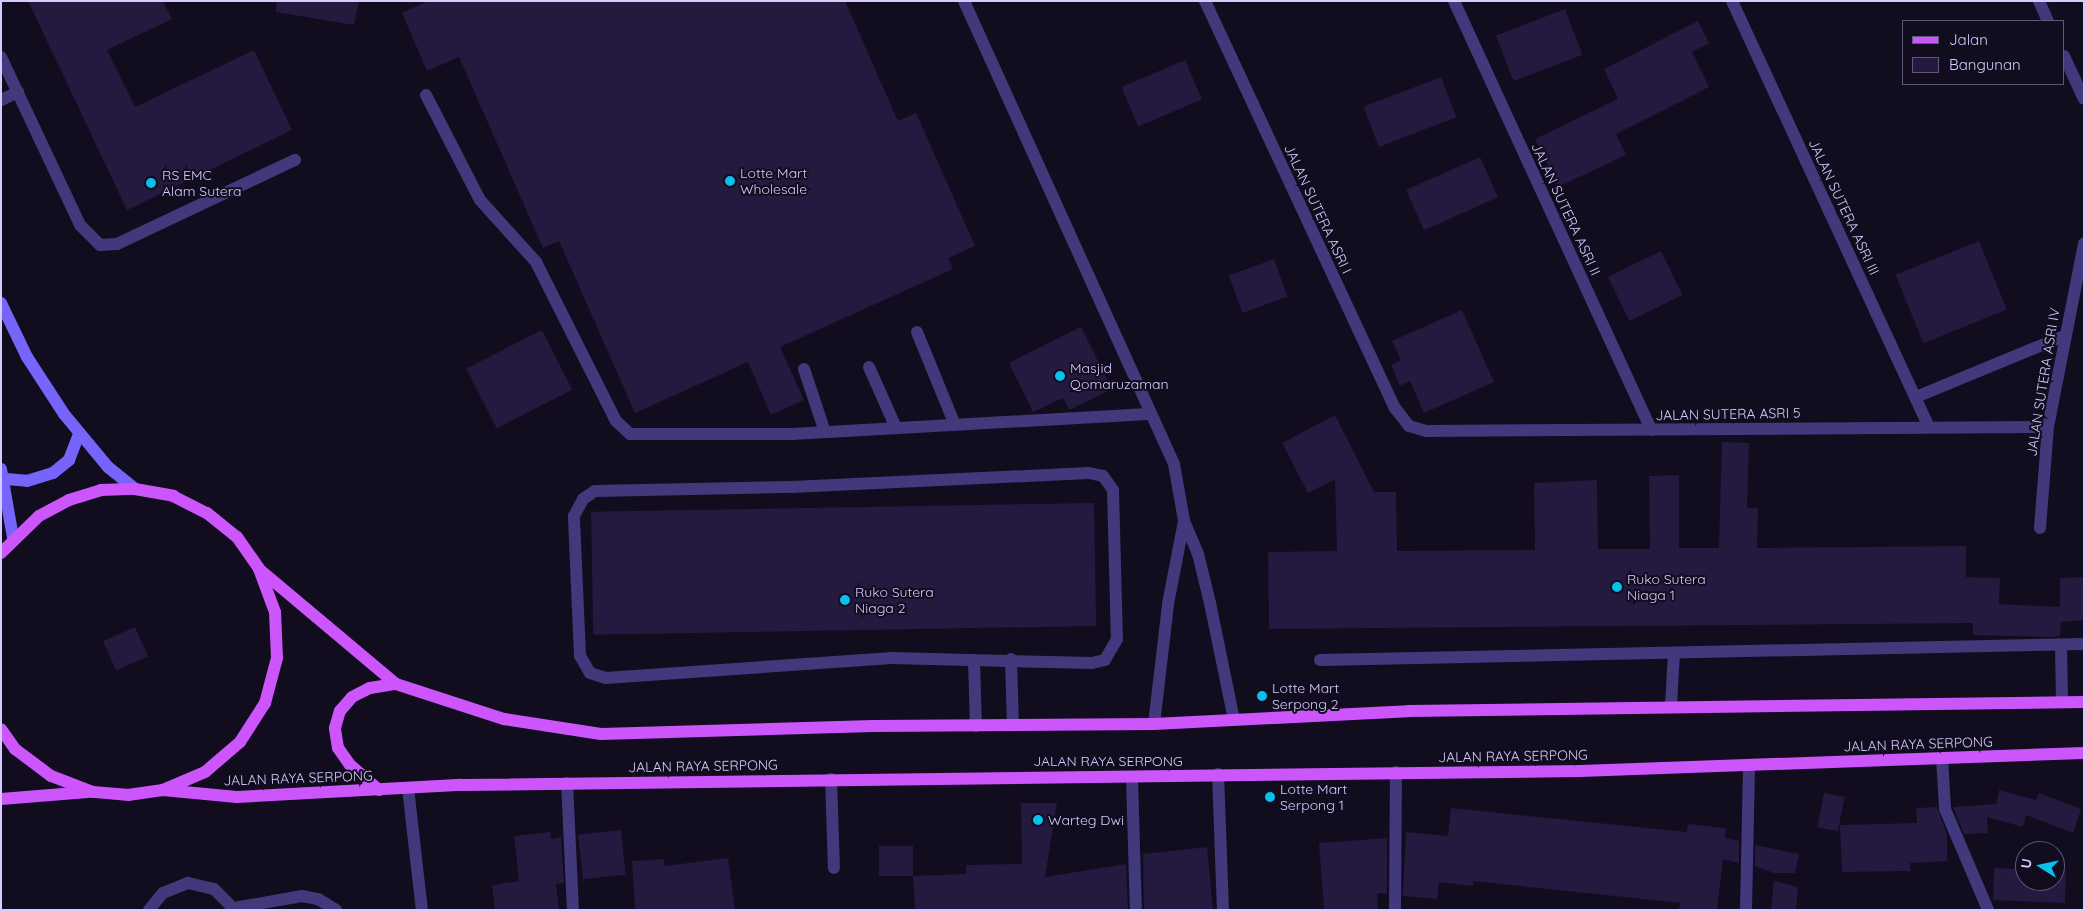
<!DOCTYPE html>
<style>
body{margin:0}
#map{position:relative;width:2085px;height:911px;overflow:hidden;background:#110c1e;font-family:Quicksand,sans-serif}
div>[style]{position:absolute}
.building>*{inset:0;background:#24193e;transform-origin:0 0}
.service>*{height:12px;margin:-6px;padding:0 6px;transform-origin:6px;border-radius:6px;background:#41397c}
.minor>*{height:12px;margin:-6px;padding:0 6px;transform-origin:6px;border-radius:6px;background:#41397c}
.secondary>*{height:12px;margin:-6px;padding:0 6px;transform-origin:6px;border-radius:6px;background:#7664fb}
.primary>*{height:12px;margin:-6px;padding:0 6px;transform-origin:6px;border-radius:6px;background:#cc55fb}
.dots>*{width:14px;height:14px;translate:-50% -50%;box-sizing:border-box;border:2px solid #110c1e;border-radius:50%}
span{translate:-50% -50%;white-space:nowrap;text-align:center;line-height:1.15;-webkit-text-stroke:4px #110c1e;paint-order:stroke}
.poi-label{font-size:14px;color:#d5cbfe}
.left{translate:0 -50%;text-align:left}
.street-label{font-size:14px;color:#d5cbfe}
.frame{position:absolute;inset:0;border:2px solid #d5cbfe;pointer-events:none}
.legend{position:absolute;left:1902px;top:20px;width:162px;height:65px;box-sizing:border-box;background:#110c1e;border:1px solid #5f5878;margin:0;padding:6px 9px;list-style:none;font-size:15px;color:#d5cbfe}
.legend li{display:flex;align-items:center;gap:10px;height:25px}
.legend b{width:25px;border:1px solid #5f5878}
.north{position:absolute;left:2015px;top:841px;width:50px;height:50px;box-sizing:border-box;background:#110c1e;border:1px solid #5f5878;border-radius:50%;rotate:280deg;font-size:14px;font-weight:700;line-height:20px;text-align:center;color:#d5cbfe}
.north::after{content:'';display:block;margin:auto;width:18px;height:22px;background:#06c1ee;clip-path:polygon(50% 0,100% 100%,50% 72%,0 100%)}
</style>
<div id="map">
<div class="building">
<div style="clip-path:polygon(28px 1px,163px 1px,172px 19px,107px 50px,135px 107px,254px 50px,292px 130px,127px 210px)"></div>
<div style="clip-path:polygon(277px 1px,359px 1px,354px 25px,276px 12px)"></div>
<div style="clip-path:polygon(428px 1px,845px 1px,898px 121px,916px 113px,975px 246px,948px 258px,953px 269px,780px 347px,804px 400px,771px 415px,748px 362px,635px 413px,559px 241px,543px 248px,459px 57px,427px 71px,402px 13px)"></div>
<div style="left:1565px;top:9px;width:49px;height:74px;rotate:69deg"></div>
<div style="clip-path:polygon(1698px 21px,1709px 43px,1692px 52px,1709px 87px,1616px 134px,1626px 155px,1558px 187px,1535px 139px,1618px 99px,1604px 69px)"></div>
<div style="left:1185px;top:60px;width:43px;height:69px;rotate:67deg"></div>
<div style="left:1441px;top:77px;width:43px;height:83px;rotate:69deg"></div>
<div style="left:1480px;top:157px;width:44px;height:81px;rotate:66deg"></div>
<div style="left:1979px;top:241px;width:74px;height:90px;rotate:68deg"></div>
<div style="left:1661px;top:251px;width:49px;height:59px;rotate:64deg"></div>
<div style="left:1274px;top:259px;width:40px;height:48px;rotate:70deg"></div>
<div style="clip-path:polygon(1462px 310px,1494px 382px,1424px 413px,1410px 381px,1400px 386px,1391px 365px,1401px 360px,1392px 341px)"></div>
<div style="clip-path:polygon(1081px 327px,1112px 389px,1069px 410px,1063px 398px,1033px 412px,1009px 363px)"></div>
<div style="left:542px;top:330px;width:67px;height:85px;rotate:63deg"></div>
<div style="clip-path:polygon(1335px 415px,1374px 492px,1396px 492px,1397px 551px,1535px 550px,1534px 483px,1597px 480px,1598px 549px,1650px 549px,1649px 476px,1679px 475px,1679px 548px,1719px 548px,1722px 442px,1749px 443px,1747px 508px,1758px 508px,1757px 548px,1966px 546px,1966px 577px,2000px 578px,1999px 604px,2060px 607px,2060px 578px,2084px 577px,2084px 620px,2061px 622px,2060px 636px,2052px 637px,1973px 635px,1973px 623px,1269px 629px,1268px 552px,1337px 551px,1335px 479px,1308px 493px,1282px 443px)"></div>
<div style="left:1094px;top:503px;width:123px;height:503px;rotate:89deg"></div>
<div style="left:135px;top:627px;width:32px;height:35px;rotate:66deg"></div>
<div style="clip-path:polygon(1999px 790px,2036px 800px,2039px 793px,2081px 809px,2073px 833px,2026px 815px,2023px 827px,1987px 817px,1988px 833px,1964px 834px,1953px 807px,1996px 804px)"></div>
<div style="left:1824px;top:793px;width:21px;height:35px;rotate:11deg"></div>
<div style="clip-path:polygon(1021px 803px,1057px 803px,1045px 877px,1126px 864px,1128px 910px,915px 910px,913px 876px,966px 874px,966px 865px,1022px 864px)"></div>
<div style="clip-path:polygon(1937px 807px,1947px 835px,1947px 861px,1910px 863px,1910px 871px,1842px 872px,1840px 825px,1917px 823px,1916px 808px)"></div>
<div style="clip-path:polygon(1451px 808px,1687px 832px,1688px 824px,1726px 828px,1725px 838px,1739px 841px,1739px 863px,1723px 859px,1717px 910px,1678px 910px,1681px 903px,1473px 881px,1473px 886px,1439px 882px,1437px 899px,1403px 896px,1406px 832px,1448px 836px)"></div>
<div style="left:621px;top:830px;width:45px;height:43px;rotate:84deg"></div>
<div style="clip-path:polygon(550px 832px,551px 839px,561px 837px,564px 883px,556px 884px,559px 910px,495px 910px,492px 885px,519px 881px,514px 836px)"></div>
<div style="clip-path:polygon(1387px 838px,1387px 894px,1377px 893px,1378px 910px,1324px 910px,1319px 843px)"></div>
<div style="clip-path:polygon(1755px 845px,1799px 854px,1795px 873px,1774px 873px,1755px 866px)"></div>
<div style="left:879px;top:846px;width:34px;height:30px"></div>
<div style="clip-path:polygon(1207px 847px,1213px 910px,1144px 910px,1143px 854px)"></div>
<div style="clip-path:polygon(728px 858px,735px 910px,635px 910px,632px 861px,664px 859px,665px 866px)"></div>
<div style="clip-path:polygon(1994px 868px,2025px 869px,2025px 881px,2055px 881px,2055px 870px,2066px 870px,2065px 903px,1993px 900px)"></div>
<div style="clip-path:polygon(1774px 881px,1798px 887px,1796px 910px,1771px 910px)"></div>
</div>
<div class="service">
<div style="left:964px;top:1px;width:508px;rotate:65.6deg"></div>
<div style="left:1174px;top:464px;width:58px;rotate:80deg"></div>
<div style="left:1184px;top:521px;width:36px;rotate:67deg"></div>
<div style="left:1198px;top:554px;width:50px;rotate:76.2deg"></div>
<div style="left:1210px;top:603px;width:119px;rotate:78.4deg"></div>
<div style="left:1px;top:57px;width:186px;rotate:64.8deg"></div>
<div style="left:80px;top:225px;width:28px;rotate:45deg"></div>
<div style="left:100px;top:245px;width:17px;rotate:-3deg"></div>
<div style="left:117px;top:244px;width:197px;rotate:-25.3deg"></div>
<div style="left:426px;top:95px;width:118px;rotate:62.8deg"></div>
<div style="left:480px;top:200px;width:84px;rotate:47.9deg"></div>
<div style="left:536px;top:262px;width:178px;rotate:63.3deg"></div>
<div style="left:616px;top:421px;width:19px;rotate:43deg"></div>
<div style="left:630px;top:434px;width:162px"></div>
<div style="left:792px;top:434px;width:357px;rotate:-3.2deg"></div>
<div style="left:1px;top:100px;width:19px;rotate:-25deg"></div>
<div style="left:917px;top:332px;width:100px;rotate:67.8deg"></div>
<div style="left:869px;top:367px;width:67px;rotate:66.1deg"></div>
<div style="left:804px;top:369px;width:66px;rotate:71.6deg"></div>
<div style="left:1089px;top:473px;width:14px;rotate:12deg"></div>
<div style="left:1103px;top:476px;width:17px;rotate:54deg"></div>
<div style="left:1113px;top:490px;width:149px;rotate:88.5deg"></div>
<div style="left:1117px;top:639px;width:24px;rotate:120deg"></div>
<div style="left:1105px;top:660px;width:13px;rotate:167deg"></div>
<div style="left:1092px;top:663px;width:200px;rotate:-178.6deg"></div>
<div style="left:892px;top:658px;width:287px;rotate:176deg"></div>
<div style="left:606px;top:678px;width:17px;rotate:-163deg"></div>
<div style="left:590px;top:673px;width:20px;rotate:-120deg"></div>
<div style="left:580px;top:656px;width:140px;rotate:-92.5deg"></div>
<div style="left:574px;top:516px;width:19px;rotate:-62deg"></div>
<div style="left:583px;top:499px;width:14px;rotate:-34deg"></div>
<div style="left:595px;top:491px;width:197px;rotate:-1.2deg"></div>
<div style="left:792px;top:487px;width:297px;rotate:-2.7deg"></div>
<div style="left:2061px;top:645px;width:57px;rotate:89deg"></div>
<div style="left:1011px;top:659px;width:66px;rotate:88.3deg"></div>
<div style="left:974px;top:660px;width:66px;rotate:88.3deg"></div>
<div style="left:1320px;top:660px;width:764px;rotate:-1.2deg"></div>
<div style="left:1671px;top:706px;width:53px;rotate:-86.8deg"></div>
<div style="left:1154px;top:724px;width:121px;rotate:-83.3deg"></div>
<div style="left:1168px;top:604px;width:85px;rotate:-79.1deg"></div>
<div style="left:1218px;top:774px;width:136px;rotate:87.9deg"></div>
<div style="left:831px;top:779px;width:89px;rotate:88.1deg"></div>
<div style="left:408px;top:788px;width:123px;rotate:83.5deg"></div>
<div style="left:234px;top:908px;width:69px;rotate:-10deg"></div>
<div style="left:302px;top:896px;width:16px;rotate:11deg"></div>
<div style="left:318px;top:899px;width:21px;rotate:31deg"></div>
<div style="left:149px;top:910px;width:22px;rotate:-51deg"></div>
<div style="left:163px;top:893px;width:27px;rotate:-22deg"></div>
<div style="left:188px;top:883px;width:27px;rotate:13deg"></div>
<div style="left:214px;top:889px;width:30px;rotate:45deg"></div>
</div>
<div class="minor">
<div style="left:1205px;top:1px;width:449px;rotate:65deg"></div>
<div style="left:1395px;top:408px;width:23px;rotate:52deg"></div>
<div style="left:1409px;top:426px;width:18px;rotate:16deg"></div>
<div style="left:1426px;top:431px;width:622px;rotate:-0.37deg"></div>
<div style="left:1454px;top:1px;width:472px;rotate:65.3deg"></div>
<div style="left:1732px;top:1px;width:468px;rotate:65.2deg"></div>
<div style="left:2039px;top:1px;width:22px;rotate:66deg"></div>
<div style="left:2064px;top:56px;width:47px;rotate:65.1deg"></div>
<div style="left:1916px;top:397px;width:160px;rotate:-22.4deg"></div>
<div style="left:2040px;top:528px;width:101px;rotate:-85.5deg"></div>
<div style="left:2048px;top:427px;width:187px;rotate:-78.9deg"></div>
<div style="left:1942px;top:758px;width:51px;rotate:86.6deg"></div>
<div style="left:1945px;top:809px;width:110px;rotate:66.9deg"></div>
<div style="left:1132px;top:779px;width:131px;rotate:88.3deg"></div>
<div style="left:567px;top:783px;width:127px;rotate:87.3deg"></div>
<div style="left:1395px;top:910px;width:138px;rotate:-89.6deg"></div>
<div style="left:1746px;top:910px;width:145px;rotate:-88.8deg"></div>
</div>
<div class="secondary">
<div style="left:1px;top:303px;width:60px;rotate:64.3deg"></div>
<div style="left:27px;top:357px;width:68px;rotate:57deg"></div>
<div style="left:64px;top:414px;width:69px;rotate:50.3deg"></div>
<div style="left:108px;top:467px;width:35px;rotate:39deg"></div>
<div style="left:1px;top:469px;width:70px;rotate:80.1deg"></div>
<div style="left:6px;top:479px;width:21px;rotate:5deg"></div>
<div style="left:27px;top:481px;width:27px;rotate:-17deg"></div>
<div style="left:53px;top:473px;width:21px;rotate:-39deg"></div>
<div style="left:69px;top:460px;width:28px;rotate:-69deg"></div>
</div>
<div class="primary">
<div style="left:1px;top:553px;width:53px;rotate:-44.2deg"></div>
<div style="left:39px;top:516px;width:34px;rotate:-28deg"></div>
<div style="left:69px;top:500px;width:34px;rotate:-17deg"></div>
<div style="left:101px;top:490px;width:34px;rotate:-2deg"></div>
<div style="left:135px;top:489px;width:39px;rotate:10deg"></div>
<div style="left:173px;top:496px;width:38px;rotate:27deg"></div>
<div style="left:207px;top:513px;width:38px;rotate:39deg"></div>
<div style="left:237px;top:537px;width:39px;rotate:55deg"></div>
<div style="left:259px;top:569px;width:46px;rotate:69.6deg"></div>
<div style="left:275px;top:612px;width:46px;rotate:87.5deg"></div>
<div style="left:277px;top:658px;width:47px;rotate:104.9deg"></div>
<div style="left:265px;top:703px;width:46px;rotate:122.7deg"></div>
<div style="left:240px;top:742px;width:46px;rotate:139.4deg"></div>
<div style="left:205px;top:772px;width:46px;rotate:156.8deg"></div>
<div style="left:163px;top:790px;width:34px;rotate:172deg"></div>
<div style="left:129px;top:795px;width:36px;rotate:-175deg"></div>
<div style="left:93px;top:792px;width:45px;rotate:-159.1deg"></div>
<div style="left:51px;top:776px;width:45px;rotate:-143.1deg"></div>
<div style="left:15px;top:749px;width:24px;rotate:-125deg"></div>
<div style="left:259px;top:569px;width:179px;rotate:40deg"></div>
<div style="left:396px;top:684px;width:114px;rotate:18deg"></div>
<div style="left:504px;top:719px;width:98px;rotate:8.8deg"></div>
<div style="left:601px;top:734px;width:272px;rotate:-1.7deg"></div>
<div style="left:873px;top:726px;width:281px;rotate:-0.4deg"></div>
<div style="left:1154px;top:724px;width:254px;rotate:-2.9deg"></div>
<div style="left:1408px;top:711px;width:676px;rotate:-0.76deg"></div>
<div style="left:163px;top:790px;width:74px;rotate:5.4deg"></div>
<div style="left:237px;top:797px;width:225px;rotate:-3.1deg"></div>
<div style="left:462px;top:785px;width:1118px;rotate:-0.72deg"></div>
<div style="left:1580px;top:771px;width:504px;rotate:-2.05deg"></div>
<div style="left:379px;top:790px;width:38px;rotate:-139deg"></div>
<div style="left:350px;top:765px;width:21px;rotate:-125deg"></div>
<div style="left:338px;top:748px;width:20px;rotate:-99deg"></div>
<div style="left:335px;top:728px;width:18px;rotate:-74deg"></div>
<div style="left:340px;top:711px;width:18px;rotate:-49deg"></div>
<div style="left:352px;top:697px;width:20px;rotate:-27deg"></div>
<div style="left:370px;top:688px;width:26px;rotate:-9deg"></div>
<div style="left:1px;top:799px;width:87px;rotate:-4.6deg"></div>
</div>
<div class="dots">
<div style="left:730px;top:181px;background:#06c1ee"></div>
<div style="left:151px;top:183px;background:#06c1ee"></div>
<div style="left:1060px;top:376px;background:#06c1ee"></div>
<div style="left:1617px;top:587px;background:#06c1ee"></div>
<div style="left:845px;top:600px;background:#06c1ee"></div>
<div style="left:1262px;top:696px;background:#06c1ee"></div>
<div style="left:1270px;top:797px;background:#06c1ee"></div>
<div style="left:1038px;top:820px;background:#06c1ee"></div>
</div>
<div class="poi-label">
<span class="left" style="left:740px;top:181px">Lotte Mart<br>Wholesale</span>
<span class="left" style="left:162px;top:183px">RS EMC<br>Alam Sutera</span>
<span class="left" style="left:1070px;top:376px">Masjid<br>Qomaruzaman</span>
<span class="left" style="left:1627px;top:587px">Ruko Sutera<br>Niaga 1</span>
<span class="left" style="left:855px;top:600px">Ruko Sutera<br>Niaga 2</span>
<span class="left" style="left:1272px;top:696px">Lotte Mart<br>Serpong 2</span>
<span class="left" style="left:1280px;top:797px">Lotte Mart<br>Serpong 1</span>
<span class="left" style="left:1048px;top:820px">Warteg Dwi</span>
</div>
<div class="street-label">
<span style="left:1844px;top:207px;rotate:65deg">JALAN SUTERA ASRI III</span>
<span style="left:1318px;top:209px;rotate:65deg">JALAN SUTERA ASRI I</span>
<span style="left:1566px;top:209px;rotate:65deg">JALAN SUTERA ASRI II</span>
<span style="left:2043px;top:382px;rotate:-81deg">JALAN SUTERA ASRI IV</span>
<span style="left:1728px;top:414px;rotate:-1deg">JALAN SUTERA ASRI 5</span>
<span style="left:1918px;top:744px;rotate:-2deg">JALAN RAYA SERPONG</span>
<span style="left:1513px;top:756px;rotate:-1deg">JALAN RAYA SERPONG</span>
<span style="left:1108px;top:761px">JALAN RAYA SERPONG</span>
<span style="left:703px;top:766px;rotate:-1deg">JALAN RAYA SERPONG</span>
<span style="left:298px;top:778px;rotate:-2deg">JALAN RAYA SERPONG</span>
</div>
<div class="frame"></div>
<ul class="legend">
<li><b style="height:6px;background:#cc55fb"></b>Jalan</li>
<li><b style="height:14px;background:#24193e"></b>Bangunan</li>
</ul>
<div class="north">U</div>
</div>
